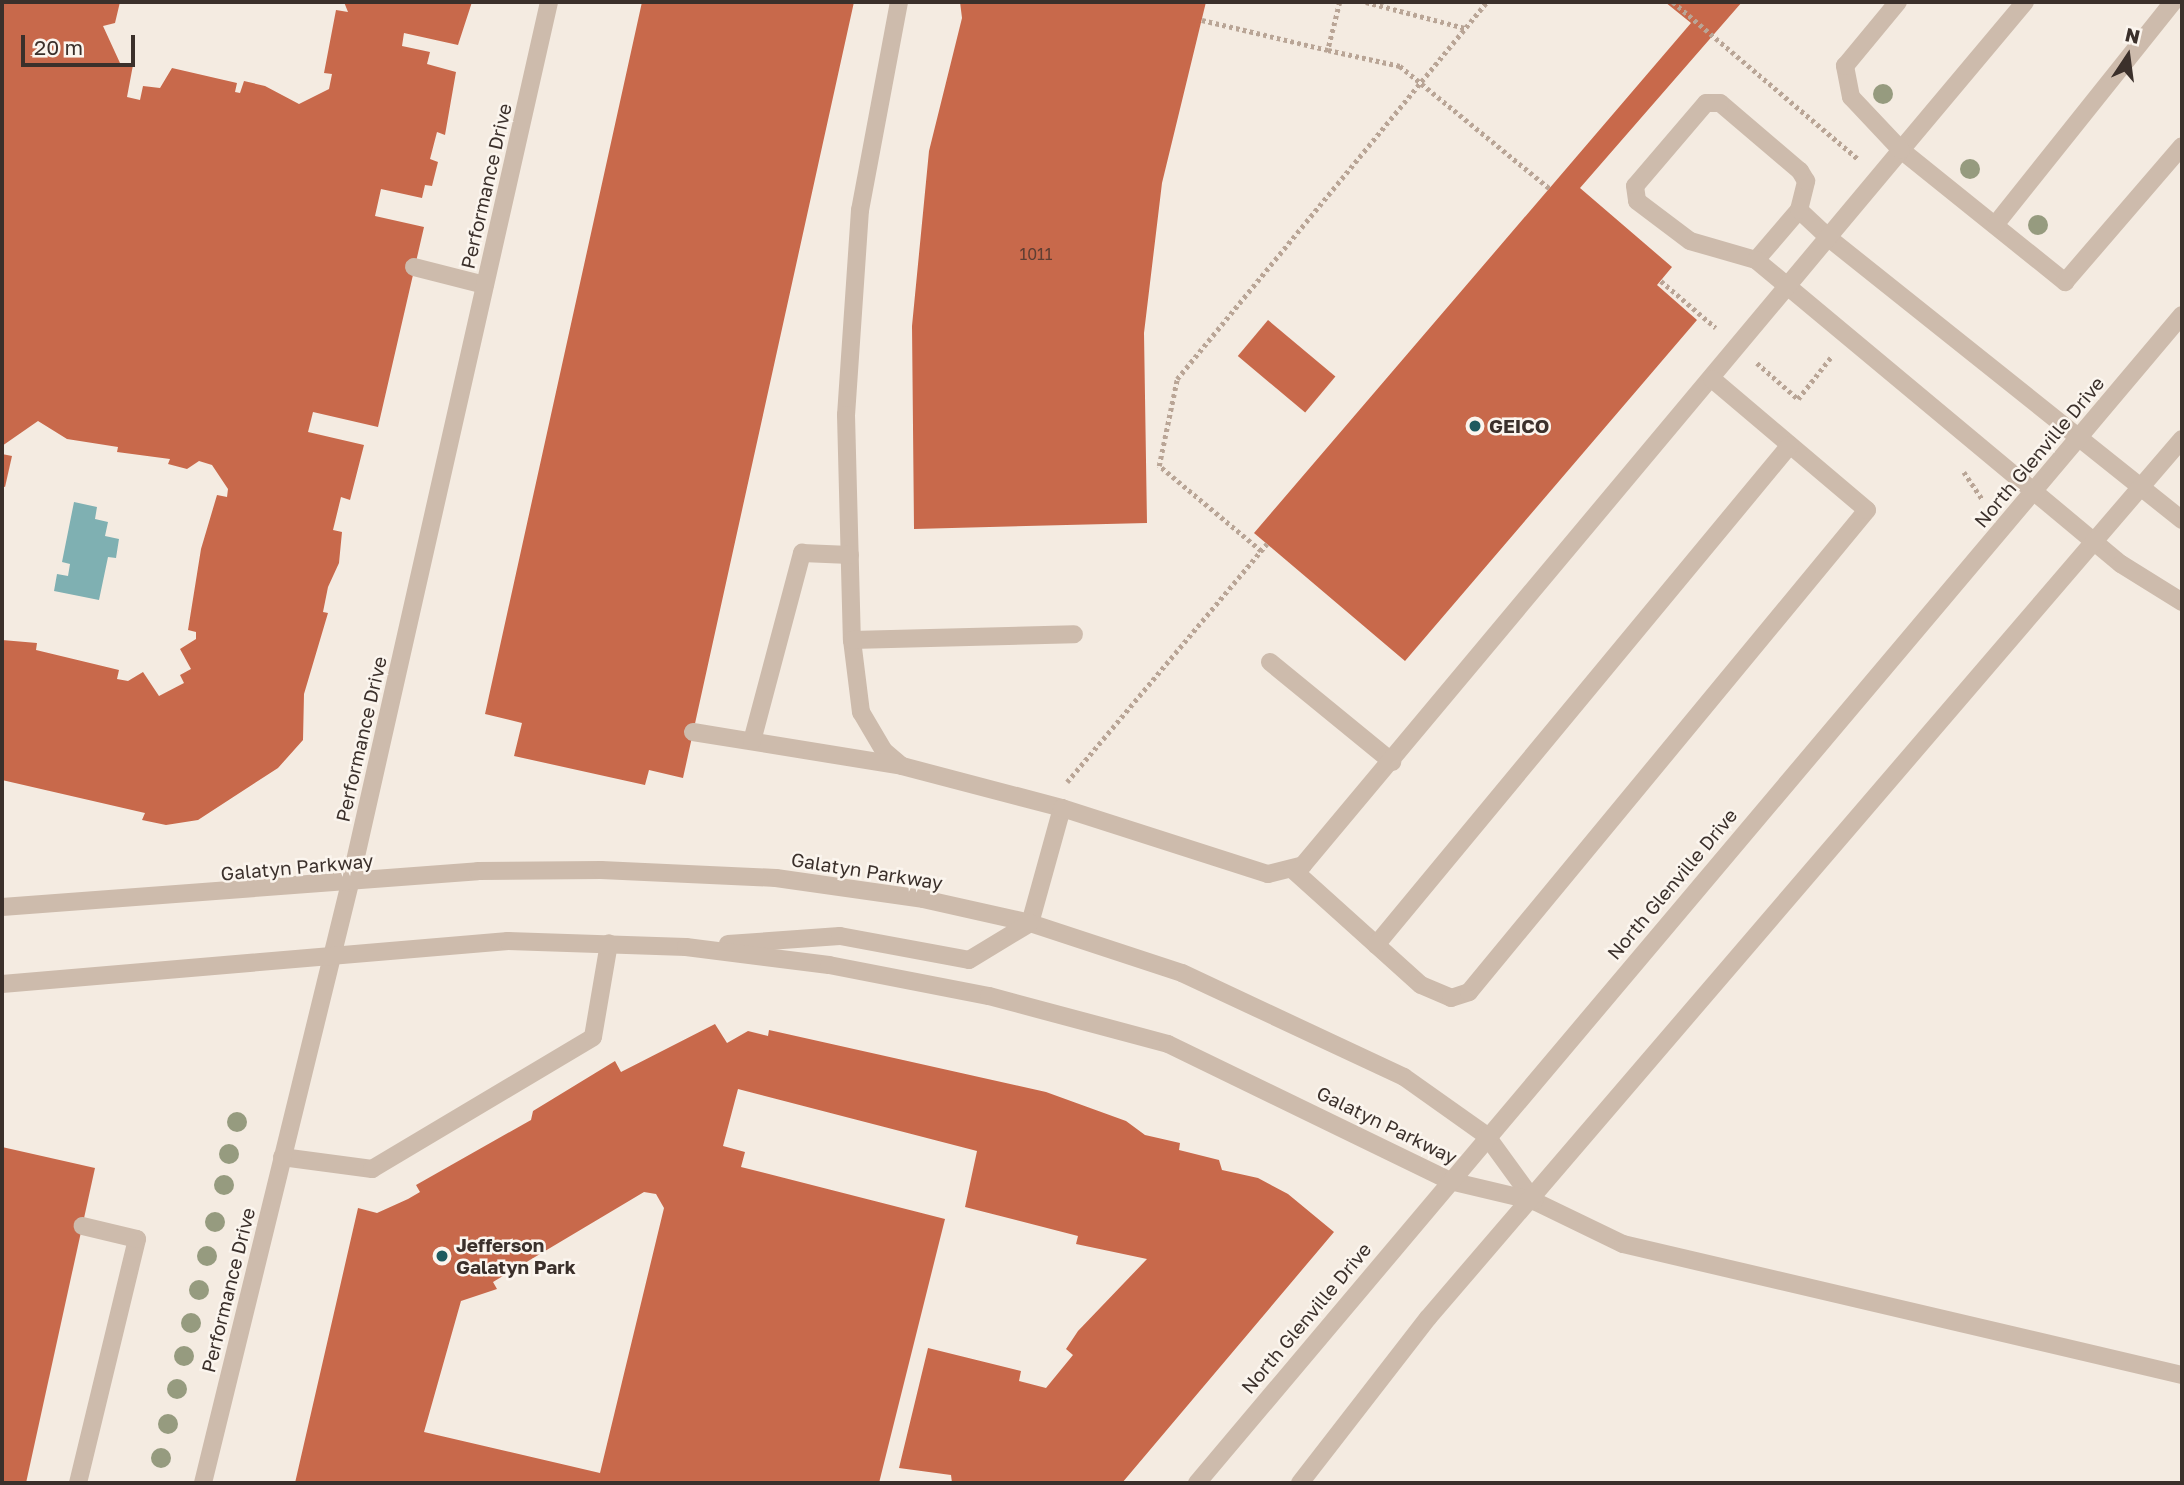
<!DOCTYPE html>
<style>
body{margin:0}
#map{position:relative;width:2184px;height:1485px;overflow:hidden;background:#f4ebe1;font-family:"Golos Text",sans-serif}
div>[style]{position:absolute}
.water>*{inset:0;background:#7fb0b2}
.building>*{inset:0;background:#c8694b;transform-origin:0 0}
.path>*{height:4.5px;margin-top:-2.25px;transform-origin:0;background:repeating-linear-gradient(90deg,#b9a596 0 3.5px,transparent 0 7px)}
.service>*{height:18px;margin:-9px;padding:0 9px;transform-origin:9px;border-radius:9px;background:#cdbbac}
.minor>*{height:18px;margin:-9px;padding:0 9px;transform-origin:9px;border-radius:9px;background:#cdbbac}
.tertiary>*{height:18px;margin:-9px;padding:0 9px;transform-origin:9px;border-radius:9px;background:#cdbbac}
.trees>*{width:20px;height:20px;margin:-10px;border-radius:50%;background:#969b7f}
.dots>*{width:19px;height:19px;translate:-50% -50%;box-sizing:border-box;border:4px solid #fbf5ee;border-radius:50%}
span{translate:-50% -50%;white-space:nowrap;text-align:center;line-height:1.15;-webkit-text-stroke:5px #fbf5ee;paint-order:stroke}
.number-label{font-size:16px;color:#5e3e33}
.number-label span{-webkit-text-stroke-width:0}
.street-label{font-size:19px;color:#3b302b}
.poi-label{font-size:19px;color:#3b302b;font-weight:700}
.left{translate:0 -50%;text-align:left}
.frame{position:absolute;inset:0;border:4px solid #3b302b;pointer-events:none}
.north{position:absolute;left:2093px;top:21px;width:70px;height:70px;-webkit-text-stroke:5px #fbf5ee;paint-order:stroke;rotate:13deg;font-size:19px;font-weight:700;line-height:28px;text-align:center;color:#3b302b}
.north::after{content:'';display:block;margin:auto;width:24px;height:32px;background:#3b302b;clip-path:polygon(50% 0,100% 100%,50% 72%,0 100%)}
.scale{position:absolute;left:21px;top:35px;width:114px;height:32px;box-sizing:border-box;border:4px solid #3b302b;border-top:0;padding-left:9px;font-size:21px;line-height:24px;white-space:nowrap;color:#3b302b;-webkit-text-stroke:5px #fbf5ee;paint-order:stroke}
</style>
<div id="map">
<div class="water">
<div style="clip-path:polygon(74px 502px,97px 507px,95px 519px,108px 522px,105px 536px,119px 539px,116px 558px,108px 557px,99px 600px,54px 591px,57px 574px,68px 576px,70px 564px,62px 562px)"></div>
</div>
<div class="building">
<div style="clip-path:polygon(2px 2px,120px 2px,115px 23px,103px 26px,120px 63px,133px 65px,127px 97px,140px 100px,143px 86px,160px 88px,172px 68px,237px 83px,235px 92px,240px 93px,244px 81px,265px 86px,299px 104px,329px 89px,332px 74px,324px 73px,336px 10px,348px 12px,344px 2px,472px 2px,458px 45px,404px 33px,402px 46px,430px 52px,427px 64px,456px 72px,445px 135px,437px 132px,430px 159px,438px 162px,432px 186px,425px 185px,422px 198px,381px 189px,375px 216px,424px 227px,378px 427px,313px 412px,308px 432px,364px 445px,350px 500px,341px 497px,333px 530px,342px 532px,339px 563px,328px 587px,323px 612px,328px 613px,304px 694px,303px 740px,278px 768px,198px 820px,166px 825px,142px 820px,145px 813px,2px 780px,2px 640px,37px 643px,36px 650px,119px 670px,117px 679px,128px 681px,143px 672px,159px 696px,184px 683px,180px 675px,191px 669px,180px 649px,196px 639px,196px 632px,188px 630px,201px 549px,217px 495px,227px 497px,228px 489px,212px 465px,199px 461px,187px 469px,168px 464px,170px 459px,117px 452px,118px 447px,67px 439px,38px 421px,2px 446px)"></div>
<div style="clip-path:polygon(642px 2px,854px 2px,683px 778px,649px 770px,645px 785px,514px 756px,522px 723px,485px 714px)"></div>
<div style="clip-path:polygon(960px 2px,1206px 2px,1162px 183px,1144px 333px,1147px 523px,914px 529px,912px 326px,929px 151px,962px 18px)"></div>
<div style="clip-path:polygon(1665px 2px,1742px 2px,1580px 188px,1672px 267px,1657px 285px,1697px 320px,1405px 661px,1254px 533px,1691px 23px)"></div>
<div style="left:1268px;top:320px;width:88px;height:47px;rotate:40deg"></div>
<div style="clip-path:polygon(2px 454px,12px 456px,5px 487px,2px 486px)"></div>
<div style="clip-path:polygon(evenodd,715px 1024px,727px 1043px,748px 1031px,768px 1036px,769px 1030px,1046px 1092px,1126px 1121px,1145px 1135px,1180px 1143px,1179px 1150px,1219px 1160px,1222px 1170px,1258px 1178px,1288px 1194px,1334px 1232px,1122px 1483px,952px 1483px,951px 1475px,899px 1468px,928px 1348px,1021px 1371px,1019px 1381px,1046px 1388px,1073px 1355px,1066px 1349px,1078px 1331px,1147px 1259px,1076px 1244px,1078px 1236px,965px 1207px,977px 1151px,738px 1089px,723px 1146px,745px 1152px,741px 1167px,945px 1219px,879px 1483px,295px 1483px,358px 1208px,377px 1213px,408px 1199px,420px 1192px,416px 1185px,531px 1120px,533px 1111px,615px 1061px,621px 1072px,715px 1024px,644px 1192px,656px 1194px,664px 1208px,600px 1473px,424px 1432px,461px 1301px,497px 1289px,493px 1282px,644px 1192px)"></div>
<div style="clip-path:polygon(2px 1147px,95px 1168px,26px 1483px,2px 1483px)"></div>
</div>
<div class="path">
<div style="left:1340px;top:2px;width:49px;rotate:104deg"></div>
<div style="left:1328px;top:50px;width:74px;rotate:12.5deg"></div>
<div style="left:1400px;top:66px;width:193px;rotate:39.3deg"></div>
<div style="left:1366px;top:2px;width:102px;rotate:14.7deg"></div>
<div style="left:1673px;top:2px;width:244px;rotate:40.3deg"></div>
<div style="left:1202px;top:20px;width:130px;rotate:13.4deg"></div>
<div style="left:1661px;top:281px;width:72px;rotate:40.5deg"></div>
<div style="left:1757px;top:363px;width:55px;rotate:41.3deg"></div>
<div style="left:1798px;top:399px;width:53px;rotate:-51.8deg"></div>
<div style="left:1964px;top:472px;width:32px;rotate:56deg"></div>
<div style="left:1261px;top:551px;width:133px;rotate:-140.2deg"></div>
<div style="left:1159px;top:466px;width:89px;rotate:-78.3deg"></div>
<div style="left:1177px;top:379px;width:488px;rotate:-50.6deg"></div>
<div style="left:1067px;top:782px;width:311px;rotate:-50deg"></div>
</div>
<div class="service">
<div style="left:899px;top:2px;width:212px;rotate:100.6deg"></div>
<div style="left:860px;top:210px;width:205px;rotate:93.9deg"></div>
<div style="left:846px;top:415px;width:225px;rotate:88.5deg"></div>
<div style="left:852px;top:640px;width:73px;rotate:82.9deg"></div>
<div style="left:861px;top:712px;width:45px;rotate:59.5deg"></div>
<div style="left:884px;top:751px;width:23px;rotate:40deg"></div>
<div style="left:902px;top:766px;width:165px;rotate:14.7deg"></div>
<div style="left:1062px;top:808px;width:119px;rotate:105.5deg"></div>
<div style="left:2025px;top:2px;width:193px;rotate:130deg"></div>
<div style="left:1901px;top:150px;width:211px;rotate:38.8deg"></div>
<div style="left:2065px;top:282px;width:179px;rotate:-49.3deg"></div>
<div style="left:1995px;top:225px;width:285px;rotate:-51.4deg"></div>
<div style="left:1756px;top:260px;width:66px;rotate:-49.3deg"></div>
<div style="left:414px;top:267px;width:73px;rotate:14.2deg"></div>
<div style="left:2182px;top:520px;width:452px;rotate:-141.4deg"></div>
<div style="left:1829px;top:238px;width:41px;rotate:-137deg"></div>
<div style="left:1799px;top:210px;width:30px;rotate:-76deg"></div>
<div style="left:1806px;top:181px;width:12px;rotate:-121deg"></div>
<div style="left:1800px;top:171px;width:105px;rotate:-139.6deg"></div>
<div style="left:1720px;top:103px;width:14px;rotate:180deg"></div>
<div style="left:1706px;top:103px;width:109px;rotate:130.5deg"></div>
<div style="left:1635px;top:186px;width:15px;rotate:82deg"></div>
<div style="left:1637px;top:201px;width:66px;rotate:37deg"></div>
<div style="left:1690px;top:241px;width:69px;rotate:16.1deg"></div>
<div style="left:1756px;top:260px;width:475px;rotate:39.8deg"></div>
<div style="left:2121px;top:564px;width:72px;rotate:31.9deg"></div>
<div style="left:852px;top:640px;width:222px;rotate:-1.5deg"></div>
<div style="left:1270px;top:662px;width:158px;rotate:39.3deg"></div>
<div style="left:693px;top:732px;width:212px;rotate:9.2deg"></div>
<div style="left:752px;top:741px;width:195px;rotate:-75.1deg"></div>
<div style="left:802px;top:553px;width:48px;rotate:2.4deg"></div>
<div style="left:1062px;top:808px;width:216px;rotate:17.8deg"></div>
<div style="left:1268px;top:874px;width:36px;rotate:-14deg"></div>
<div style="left:1303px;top:865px;width:932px;rotate:-50.09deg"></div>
<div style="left:1901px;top:150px;width:73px;rotate:-133.3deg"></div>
<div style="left:1851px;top:97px;width:32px;rotate:-101deg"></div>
<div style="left:1845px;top:66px;width:83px;rotate:-50.4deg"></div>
<div style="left:1292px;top:869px;width:173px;rotate:42deg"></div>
<div style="left:1421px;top:985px;width:33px;rotate:23deg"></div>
<div style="left:1451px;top:998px;width:19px;rotate:-18deg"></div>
<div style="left:1469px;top:992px;width:625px;rotate:-50.45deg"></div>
<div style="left:1867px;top:510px;width:203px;rotate:-139.8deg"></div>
<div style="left:1376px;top:945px;width:649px;rotate:-50.38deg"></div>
<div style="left:282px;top:1157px;width:91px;rotate:7.6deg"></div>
<div style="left:372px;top:1169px;width:257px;rotate:-30.8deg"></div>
<div style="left:593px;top:1037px;width:95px;rotate:-80.3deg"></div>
<div style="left:1534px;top:1201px;width:99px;rotate:25.8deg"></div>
<div style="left:1623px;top:1244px;width:574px;rotate:13.19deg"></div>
<div style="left:78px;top:1483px;width:251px;rotate:-76.4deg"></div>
<div style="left:137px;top:1239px;width:56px;rotate:-166.5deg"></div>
</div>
<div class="minor">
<div style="left:203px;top:1483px;width:618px;rotate:-76.23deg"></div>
<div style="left:350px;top:883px;width:903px;rotate:-77.27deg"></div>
</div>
<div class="tertiary">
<div style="left:2px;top:907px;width:477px;rotate:-4.3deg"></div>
<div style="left:478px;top:871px;width:123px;rotate:-0.5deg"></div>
<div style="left:601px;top:870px;width:175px;rotate:2.6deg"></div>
<div style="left:776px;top:878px;width:148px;rotate:8.1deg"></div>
<div style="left:923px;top:899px;width:110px;rotate:12.6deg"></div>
<div style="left:1030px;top:923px;width:160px;rotate:18.2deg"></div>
<div style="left:1182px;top:973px;width:245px;rotate:25.1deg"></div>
<div style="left:1404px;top:1077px;width:100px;rotate:35.3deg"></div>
<div style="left:1486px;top:1135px;width:82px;rotate:54deg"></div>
<div style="left:728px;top:944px;width:112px;rotate:-4.1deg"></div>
<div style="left:840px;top:936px;width:131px;rotate:10.5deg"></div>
<div style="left:969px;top:960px;width:71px;rotate:-31.2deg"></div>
<div style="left:2px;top:984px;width:508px;rotate:-4.86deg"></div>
<div style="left:508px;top:941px;width:178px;rotate:1.9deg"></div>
<div style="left:686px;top:947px;width:144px;rotate:7.2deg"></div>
<div style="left:829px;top:965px;width:163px;rotate:11deg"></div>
<div style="left:989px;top:996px;width:185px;rotate:15deg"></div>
<div style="left:1168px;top:1044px;width:314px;rotate:25.9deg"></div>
<div style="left:1450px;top:1181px;width:86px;rotate:13.4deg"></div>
<div style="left:1197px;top:1483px;width:1528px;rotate:-49.86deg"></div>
<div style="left:1300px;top:1483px;width:209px;rotate:-52.2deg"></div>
<div style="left:1428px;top:1318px;width:1158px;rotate:-49.38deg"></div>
</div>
<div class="trees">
<div style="left:1883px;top:94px"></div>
<div style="left:1970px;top:169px"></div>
<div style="left:2038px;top:225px"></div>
<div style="left:237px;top:1122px"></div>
<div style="left:229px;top:1154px"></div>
<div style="left:224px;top:1185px"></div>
<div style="left:215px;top:1222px"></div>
<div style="left:207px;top:1256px"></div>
<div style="left:199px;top:1290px"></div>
<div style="left:191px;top:1323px"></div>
<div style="left:184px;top:1356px"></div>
<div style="left:177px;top:1389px"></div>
<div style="left:168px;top:1424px"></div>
<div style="left:161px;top:1458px"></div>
</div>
<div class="dots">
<div style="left:1475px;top:426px;background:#1f5a5e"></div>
<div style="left:442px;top:1256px;background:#1f5a5e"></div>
</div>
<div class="number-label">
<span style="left:1036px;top:254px">1011</span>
</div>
<div class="street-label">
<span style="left:486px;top:186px;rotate:-77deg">Performance Drive</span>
<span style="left:2039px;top:452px;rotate:-50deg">North Glenville Drive</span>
<span style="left:361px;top:739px;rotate:-77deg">Performance Drive</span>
<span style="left:297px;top:867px;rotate:-5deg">Galatyn Parkway</span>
<span style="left:867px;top:871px;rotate:9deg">Galatyn Parkway</span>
<span style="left:1672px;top:884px;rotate:-50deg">North Glenville Drive</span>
<span style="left:1387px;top:1125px;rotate:26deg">Galatyn Parkway</span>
<span style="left:228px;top:1290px;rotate:-76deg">Performance Drive</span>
<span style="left:1306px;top:1318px;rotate:-50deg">North Glenville Drive</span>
</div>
<div class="poi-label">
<span class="left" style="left:1489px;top:426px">GEICO</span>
<span class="left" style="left:456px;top:1256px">Jefferson<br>Galatyn Park</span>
</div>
<div class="frame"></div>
<div class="north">N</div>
<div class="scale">20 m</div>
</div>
